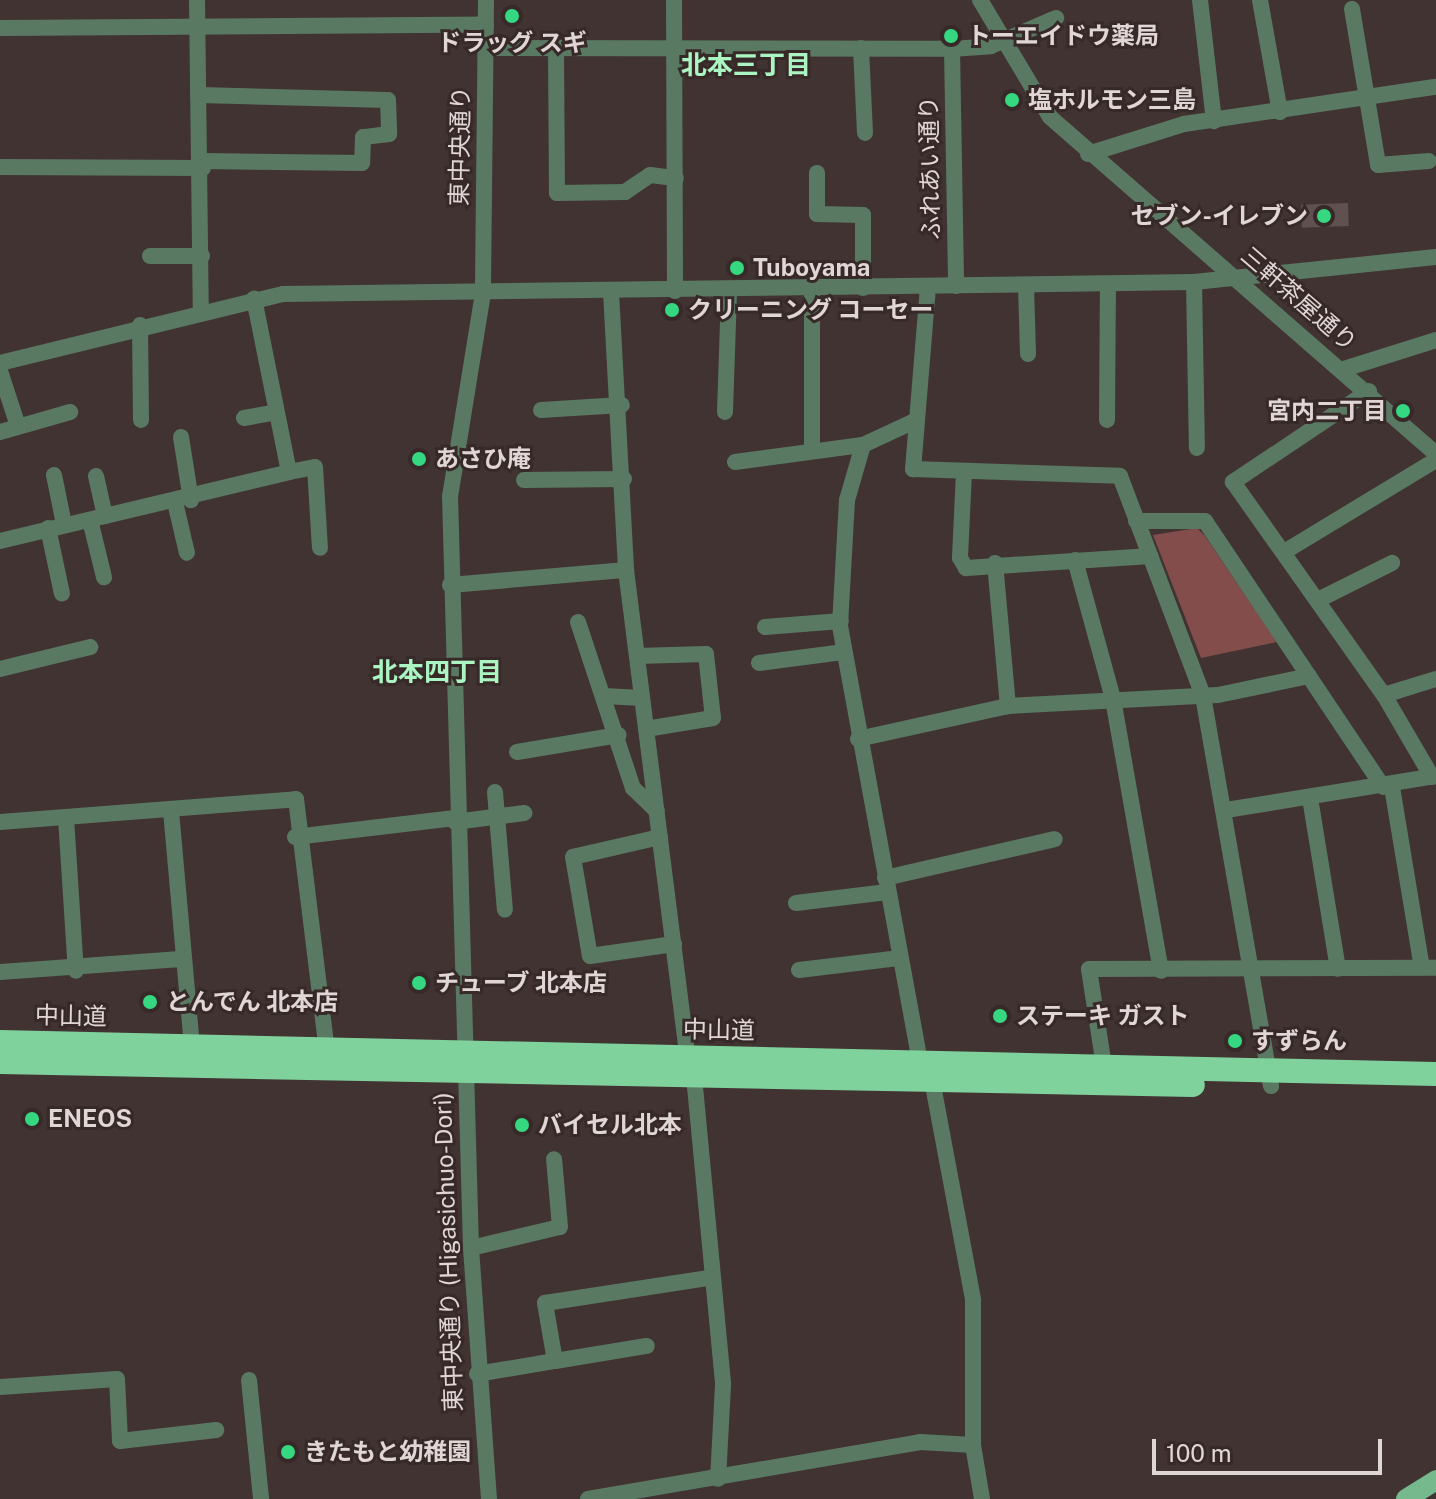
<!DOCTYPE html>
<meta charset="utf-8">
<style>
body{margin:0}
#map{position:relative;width:1436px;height:1499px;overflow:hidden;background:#423333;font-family:"Public Sans","Noto Sans JP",sans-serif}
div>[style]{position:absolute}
.green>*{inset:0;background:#834d4c}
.building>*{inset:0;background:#60504f;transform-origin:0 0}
.minor>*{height:16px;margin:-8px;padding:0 8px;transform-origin:8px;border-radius:8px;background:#597963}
.major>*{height:20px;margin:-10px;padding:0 10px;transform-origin:10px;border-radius:10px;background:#76b98c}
.highway>*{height:24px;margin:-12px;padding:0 12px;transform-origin:12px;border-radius:12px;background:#80d29c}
.dots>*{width:22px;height:22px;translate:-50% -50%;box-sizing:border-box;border:4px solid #382929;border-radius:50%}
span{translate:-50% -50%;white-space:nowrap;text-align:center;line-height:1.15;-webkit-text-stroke:6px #382929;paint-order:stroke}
.poi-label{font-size:24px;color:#e0d6d5;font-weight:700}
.left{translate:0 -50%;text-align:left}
.right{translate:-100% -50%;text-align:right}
.street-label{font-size:24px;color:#e0d6d5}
.neighbourhood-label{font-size:26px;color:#abf5c3;font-weight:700}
.scale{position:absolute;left:1152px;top:1439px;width:230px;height:36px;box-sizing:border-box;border:4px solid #e0d6d5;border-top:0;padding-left:10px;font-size:24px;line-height:28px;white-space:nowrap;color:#e0d6d5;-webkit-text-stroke:6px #382929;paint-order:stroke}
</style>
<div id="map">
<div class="green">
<div style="clip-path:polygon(1197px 528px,1205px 536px,1277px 642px,1201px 658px,1153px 535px)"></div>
</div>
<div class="building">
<div style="left:1348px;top:203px;width:23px;height:47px;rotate:88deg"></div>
</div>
<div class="minor">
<div style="left:197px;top:0;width:309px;rotate:89.3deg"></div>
<div style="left:486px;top:0;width:293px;rotate:90.6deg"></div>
<div style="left:483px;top:293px;width:206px;rotate:99.2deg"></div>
<div style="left:450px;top:496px;width:752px;rotate:88.4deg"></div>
<div style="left:471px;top:1248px;width:252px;rotate:85.9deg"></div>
<div style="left:674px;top:0;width:291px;rotate:89.8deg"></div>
<div style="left:980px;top:0;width:136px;rotate:59.1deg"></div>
<div style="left:1050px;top:117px;width:512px;rotate:41.12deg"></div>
<div style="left:1200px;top:0;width:122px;rotate:83.4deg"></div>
<div style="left:1260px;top:0;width:114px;rotate:79.9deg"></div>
<div style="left:1352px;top:9px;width:158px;rotate:80.5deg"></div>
<div style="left:1378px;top:165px;width:51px;rotate:-4.5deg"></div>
<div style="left:0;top:28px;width:486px;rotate:-0.4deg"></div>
<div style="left:485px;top:48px;width:467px;rotate:0.1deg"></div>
<div style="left:952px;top:49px;width:39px;rotate:-4deg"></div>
<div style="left:991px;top:46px;width:71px;rotate:-23.3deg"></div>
<div style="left:861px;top:48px;width:85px;rotate:87.3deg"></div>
<div style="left:952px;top:49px;width:237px;rotate:89deg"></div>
<div style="left:556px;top:52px;width:141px;rotate:89.6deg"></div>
<div style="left:557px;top:193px;width:68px;rotate:-0.8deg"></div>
<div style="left:625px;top:192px;width:30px;rotate:-34deg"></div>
<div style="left:650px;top:175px;width:26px;rotate:7deg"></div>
<div style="left:198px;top:95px;width:190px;rotate:1.5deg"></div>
<div style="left:388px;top:100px;width:34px;rotate:88deg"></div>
<div style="left:389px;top:134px;width:26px;rotate:173deg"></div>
<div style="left:363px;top:137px;width:26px;rotate:92deg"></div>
<div style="left:362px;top:163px;width:159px;rotate:-179.3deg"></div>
<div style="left:1088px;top:154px;width:101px;rotate:-17.4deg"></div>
<div style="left:1184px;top:124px;width:255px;rotate:-8.4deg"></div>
<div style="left:0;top:167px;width:203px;rotate:0.3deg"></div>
<div style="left:817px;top:173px;width:41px;rotate:90deg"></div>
<div style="left:817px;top:214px;width:46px;rotate:1.2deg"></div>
<div style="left:863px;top:215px;width:73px;rotate:90deg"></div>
<div style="left:150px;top:256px;width:52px"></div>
<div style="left:1194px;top:282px;width:166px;rotate:89deg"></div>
<div style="left:1026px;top:286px;width:68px;rotate:88.3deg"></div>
<div style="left:928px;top:287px;width:183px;rotate:94.7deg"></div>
<div style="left:913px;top:469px;width:207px;rotate:1.9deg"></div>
<div style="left:1120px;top:476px;width:235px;rotate:69.3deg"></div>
<div style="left:1203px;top:696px;width:396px;rotate:80.1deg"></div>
<div style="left:812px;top:290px;width:158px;rotate:90deg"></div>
<div style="left:611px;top:292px;width:278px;rotate:86.9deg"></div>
<div style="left:626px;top:570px;width:492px;rotate:82.8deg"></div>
<div style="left:140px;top:325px;width:95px;rotate:89.4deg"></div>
<div style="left:0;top:363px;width:291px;rotate:-13.7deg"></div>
<div style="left:283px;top:294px;width:911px;rotate:-0.75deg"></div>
<div style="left:1194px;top:282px;width:243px;rotate:-5.9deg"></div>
<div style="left:1344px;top:369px;width:96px;rotate:-17.5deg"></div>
<div style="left:0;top:371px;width:58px;rotate:71.9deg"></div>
<div style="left:1369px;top:391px;width:164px;rotate:146.2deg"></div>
<div style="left:1233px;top:482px;width:261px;rotate:54.7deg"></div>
<div style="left:1384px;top:695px;width:95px;rotate:59.7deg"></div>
<div style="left:541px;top:410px;width:81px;rotate:-3.5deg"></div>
<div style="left:725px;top:412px;width:122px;rotate:-88.1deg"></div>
<div style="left:244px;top:418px;width:29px;rotate:-10deg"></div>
<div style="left:1107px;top:420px;width:136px;rotate:-89.6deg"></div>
<div style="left:0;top:432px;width:73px;rotate:-15.9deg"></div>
<div style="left:181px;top:437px;width:64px;rotate:81deg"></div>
<div style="left:863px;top:445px;width:57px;rotate:106.2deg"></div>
<div style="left:847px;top:500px;width:126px;rotate:93.2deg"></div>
<div style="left:840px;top:626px;width:442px;rotate:79.6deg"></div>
<div style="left:735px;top:462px;width:129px;rotate:-7.6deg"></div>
<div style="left:863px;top:445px;width:57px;rotate:-24.8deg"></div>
<div style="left:289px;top:472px;width:26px;rotate:-11deg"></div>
<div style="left:315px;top:467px;width:81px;rotate:86.5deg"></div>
<div style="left:964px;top:472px;width:86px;rotate:92.7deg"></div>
<div style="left:960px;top:558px;width:12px;rotate:59deg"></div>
<div style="left:966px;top:568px;width:185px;rotate:-3.7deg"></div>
<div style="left:54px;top:475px;width:50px;rotate:78.5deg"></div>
<div style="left:96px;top:476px;width:41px;rotate:77.3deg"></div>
<div style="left:524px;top:480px;width:100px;rotate:-0.6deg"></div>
<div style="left:175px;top:502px;width:52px;rotate:76.8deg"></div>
<div style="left:90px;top:520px;width:59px;rotate:76.2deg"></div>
<div style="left:1136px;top:521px;width:69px"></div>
<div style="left:1205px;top:521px;width:320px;rotate:56.2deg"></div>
<div style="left:48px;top:528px;width:67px;rotate:78deg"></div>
<div style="left:0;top:541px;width:297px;rotate:-13.4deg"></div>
<div style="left:289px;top:472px;width:177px;rotate:-101.4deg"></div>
<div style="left:1284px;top:552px;width:178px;rotate:-31.2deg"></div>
<div style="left:1075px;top:560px;width:144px;rotate:74.7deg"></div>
<div style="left:1113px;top:699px;width:276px;rotate:80deg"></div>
<div style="left:995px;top:563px;width:144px;rotate:84.8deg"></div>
<div style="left:1008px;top:706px;width:210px;rotate:-3deg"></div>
<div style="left:1218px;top:695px;width:93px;rotate:-11.8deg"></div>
<div style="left:450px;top:585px;width:177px;rotate:-4.9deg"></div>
<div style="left:1318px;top:600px;width:83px;rotate:-26.6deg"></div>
<div style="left:578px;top:622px;width:175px;rotate:71.7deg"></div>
<div style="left:633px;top:788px;width:33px;rotate:44deg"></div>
<div style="left:765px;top:627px;width:76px;rotate:-4.5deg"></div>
<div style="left:637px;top:656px;width:69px;rotate:-1.7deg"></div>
<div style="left:706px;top:654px;width:64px;rotate:83.8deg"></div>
<div style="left:713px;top:718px;width:68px;rotate:170.7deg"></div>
<div style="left:759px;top:663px;width:86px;rotate:-7.4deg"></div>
<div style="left:0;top:669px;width:93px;rotate:-13.7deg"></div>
<div style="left:1384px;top:695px;width:54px;rotate:-17.1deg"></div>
<div style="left:604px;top:696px;width:38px;rotate:3deg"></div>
<div style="left:858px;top:739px;width:154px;rotate:-12.4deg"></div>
<div style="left:517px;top:752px;width:103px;rotate:-9.5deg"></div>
<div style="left:1392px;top:787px;width:183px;rotate:80.6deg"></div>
<div style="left:495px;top:792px;width:118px;rotate:85.2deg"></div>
<div style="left:1310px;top:798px;width:173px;rotate:80.7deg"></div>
<div style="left:1226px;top:810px;width:213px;rotate:-9.2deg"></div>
<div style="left:171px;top:811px;width:236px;rotate:84.9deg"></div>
<div style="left:66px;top:818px;width:153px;rotate:86.3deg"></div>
<div style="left:0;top:822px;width:297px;rotate:-4.4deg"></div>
<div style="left:296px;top:799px;width:253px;rotate:83deg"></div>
<div style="left:455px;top:822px;width:70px;rotate:-7.4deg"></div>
<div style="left:295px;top:837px;width:161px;rotate:-6.8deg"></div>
<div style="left:660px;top:837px;width:89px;rotate:167.1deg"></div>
<div style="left:573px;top:857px;width:100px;rotate:80.3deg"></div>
<div style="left:590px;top:956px;width:85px;rotate:-8.1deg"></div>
<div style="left:885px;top:878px;width:174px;rotate:-12.9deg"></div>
<div style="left:796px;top:903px;width:92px;rotate:-6.9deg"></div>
<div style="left:799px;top:970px;width:102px;rotate:-6.8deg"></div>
<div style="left:0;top:972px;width:181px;rotate:-4.1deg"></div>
<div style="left:1104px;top:1066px;width:98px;rotate:-98.8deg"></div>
<div style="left:1089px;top:969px;width:347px;rotate:-0.2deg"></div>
<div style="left:694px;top:1076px;width:310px;rotate:84.6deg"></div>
<div style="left:723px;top:1385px;width:94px;rotate:93deg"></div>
<div style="left:932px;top:1080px;width:224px;rotate:79.4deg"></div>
<div style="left:973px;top:1300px;width:145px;rotate:90deg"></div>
<div style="left:973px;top:1445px;width:55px;rotate:80.5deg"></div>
<div style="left:471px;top:1248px;width:91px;rotate:-13.3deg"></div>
<div style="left:560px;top:1227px;width:68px;rotate:-95deg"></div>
<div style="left:555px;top:1361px;width:93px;rotate:-9.3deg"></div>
<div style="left:477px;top:1374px;width:79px;rotate:-9.5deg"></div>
<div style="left:555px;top:1361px;width:59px;rotate:-99.8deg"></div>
<div style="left:545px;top:1303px;width:166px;rotate:-8.7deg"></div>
<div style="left:249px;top:1380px;width:120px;rotate:84.2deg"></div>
<div style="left:0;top:1387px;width:117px;rotate:-3.9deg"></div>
<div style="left:117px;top:1379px;width:62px;rotate:87.2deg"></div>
<div style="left:120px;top:1441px;width:97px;rotate:-6.5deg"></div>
<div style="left:588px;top:1499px;width:337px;rotate:-9.7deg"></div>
<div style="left:920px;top:1442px;width:53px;rotate:3.2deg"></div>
</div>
<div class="major">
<div style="left:1406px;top:1499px;width:36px;rotate:-32deg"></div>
</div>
<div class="highway">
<div style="left:0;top:1042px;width:1436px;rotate:1.28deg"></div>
<div style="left:0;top:1062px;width:1193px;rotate:1.1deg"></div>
</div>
<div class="dots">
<div style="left:512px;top:16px;background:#35d881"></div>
<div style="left:951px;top:36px;background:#35d881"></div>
<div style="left:1012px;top:100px;background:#35d881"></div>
<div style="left:1324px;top:216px;background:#35d881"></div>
<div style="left:737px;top:268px;background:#35d881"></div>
<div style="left:672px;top:310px;background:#35d881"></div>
<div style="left:1403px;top:411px;background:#35d881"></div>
<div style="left:419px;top:459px;background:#35d881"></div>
<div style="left:419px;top:983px;background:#35d881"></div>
<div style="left:150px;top:1002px;background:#35d881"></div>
<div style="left:1000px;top:1016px;background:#35d881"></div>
<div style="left:1235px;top:1041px;background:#35d881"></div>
<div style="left:32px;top:1119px;background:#35d881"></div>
<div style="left:522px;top:1125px;background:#35d881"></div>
<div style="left:288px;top:1452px;background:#35d881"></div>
</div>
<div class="poi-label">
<span class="left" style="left:967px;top:36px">トーエイドウ薬局</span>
<span style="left:512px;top:43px">ドラッグ スギ</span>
<span class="left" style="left:1028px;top:100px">塩ホルモン三島</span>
<span class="right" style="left:1308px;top:216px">セブン-イレブン</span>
<span class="left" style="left:753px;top:268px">Tuboyama</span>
<span class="left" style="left:688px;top:310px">クリーニング コーセー</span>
<span class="right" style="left:1387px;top:411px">宮内二丁目</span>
<span class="left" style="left:435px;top:459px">あさひ庵</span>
<span class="left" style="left:435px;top:983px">チューブ 北本店</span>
<span class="left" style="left:166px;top:1002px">とんでん 北本店</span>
<span class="left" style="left:1016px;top:1016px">ステーキ ガスト</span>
<span class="left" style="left:1251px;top:1041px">すずらん</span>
<span class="left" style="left:48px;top:1119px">ENEOS</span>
<span class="left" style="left:538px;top:1125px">バイセル北本</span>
<span class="left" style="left:304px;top:1452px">きたもと幼稚園</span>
</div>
<div class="street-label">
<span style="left:460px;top:146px;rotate:-89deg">東中央通り</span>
<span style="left:930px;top:168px;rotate:-91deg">ふれあい通り</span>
<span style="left:1299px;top:299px;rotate:41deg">三軒茶屋通り</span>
<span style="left:71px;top:1016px;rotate:1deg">中山道</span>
<span style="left:719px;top:1030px;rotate:1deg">中山道</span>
<span style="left:448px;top:1252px;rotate:-92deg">東中央通り (Higasichuo-Dori)</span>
</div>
<div class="neighbourhood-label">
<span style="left:746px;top:65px">北本三丁目</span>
<span style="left:437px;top:672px">北本四丁目</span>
</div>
<div class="scale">100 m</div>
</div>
